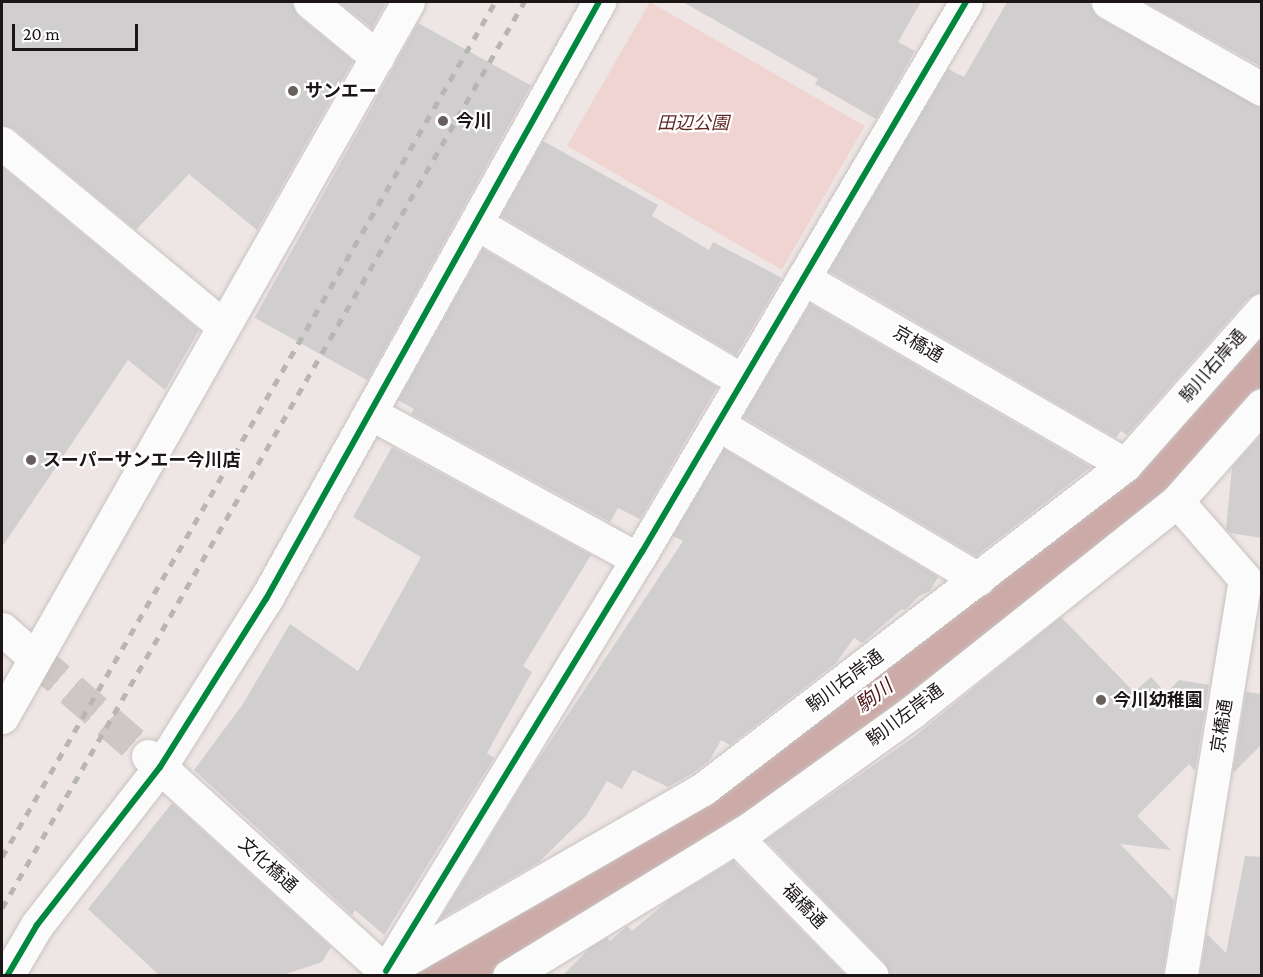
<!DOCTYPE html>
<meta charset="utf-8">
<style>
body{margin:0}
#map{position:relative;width:1263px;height:977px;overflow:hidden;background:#eee6e4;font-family:"Crimson Pro","Noto Sans JP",serif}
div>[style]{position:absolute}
.green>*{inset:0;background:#efd4d1;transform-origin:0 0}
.river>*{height:76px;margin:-38px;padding:0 38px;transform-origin:38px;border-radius:38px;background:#ccaaa7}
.building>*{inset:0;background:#d0cecf;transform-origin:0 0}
.minor-tunnel>*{height:33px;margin-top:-16.5px;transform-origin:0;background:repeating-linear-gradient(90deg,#cec7c5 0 33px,transparent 0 49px)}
.roads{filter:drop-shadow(0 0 2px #c8c2c1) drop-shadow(0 0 2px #c8c2c1)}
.minor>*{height:33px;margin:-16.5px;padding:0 16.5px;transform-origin:16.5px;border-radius:16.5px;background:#fcfbfb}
.rail>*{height:4.5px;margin-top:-2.25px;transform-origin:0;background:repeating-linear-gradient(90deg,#b8b6b5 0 8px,transparent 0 16px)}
.cycleway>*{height:6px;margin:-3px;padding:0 3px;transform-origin:3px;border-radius:3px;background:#00873e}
.dots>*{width:16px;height:16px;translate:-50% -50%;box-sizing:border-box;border:3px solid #fff;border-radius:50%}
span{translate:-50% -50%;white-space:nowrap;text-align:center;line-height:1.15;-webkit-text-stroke:4.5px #fff;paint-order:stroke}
.poi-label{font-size:18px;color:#1c1716;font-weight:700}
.left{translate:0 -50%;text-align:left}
.park-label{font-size:18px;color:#602724;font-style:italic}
.street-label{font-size:18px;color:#1c1716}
.water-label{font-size:20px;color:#4f1716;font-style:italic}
.frame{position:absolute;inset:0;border:3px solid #1c1716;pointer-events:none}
.scale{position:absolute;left:12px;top:24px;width:126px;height:27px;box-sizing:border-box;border:3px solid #1c1716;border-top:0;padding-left:8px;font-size:18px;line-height:21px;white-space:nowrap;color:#1c1716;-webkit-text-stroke:4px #fff;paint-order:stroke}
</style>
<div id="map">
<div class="green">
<div style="left:650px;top:2px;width:248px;height:166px;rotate:30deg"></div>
</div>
<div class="river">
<div style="left:433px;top:976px;width:340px;rotate:-29.8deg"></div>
<div style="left:728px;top:807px;width:532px;rotate:-37.13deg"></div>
<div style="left:1152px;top:486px;width:176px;rotate:-51.4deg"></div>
</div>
<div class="building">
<div style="clip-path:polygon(2px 2px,292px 2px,298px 16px,353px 61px,257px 230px,189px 174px,136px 230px,14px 129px,2px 125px)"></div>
<div style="clip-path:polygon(339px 2px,381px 2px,385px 4px,372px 28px)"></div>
<div style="clip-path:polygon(683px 2px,921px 2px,898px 42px,915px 51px,876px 119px,815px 84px,818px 79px)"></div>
<div style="clip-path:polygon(1007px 2px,1089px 2px,1099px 18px,1262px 108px,1262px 292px,1248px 298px,1127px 435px,1121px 431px,1116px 438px,829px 271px,948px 69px,964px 77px)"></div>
<div style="clip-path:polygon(1145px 2px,1262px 2px,1262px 67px)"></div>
<div style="left:418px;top:23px;width:129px;height:337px;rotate:29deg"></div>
<div style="clip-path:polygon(543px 141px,658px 205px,652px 216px,709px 250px,713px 242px,782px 278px,736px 355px,501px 216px)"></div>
<div style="clip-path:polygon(2px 167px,199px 330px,165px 390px,128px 360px,2px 547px)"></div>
<div style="clip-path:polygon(483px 249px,717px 387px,640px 519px,618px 508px,610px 522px,411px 414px,414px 409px,398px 400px)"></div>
<div style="clip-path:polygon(810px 304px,1091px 467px,976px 556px,743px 417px)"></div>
<div style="clip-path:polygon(1262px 434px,1262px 538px,1230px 533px,1226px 529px,1232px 467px)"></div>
<div style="clip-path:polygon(392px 447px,591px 555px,523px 666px,532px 672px,487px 753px,494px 758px,384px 935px,355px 910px,352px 915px,194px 770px,243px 704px,290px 624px,358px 671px,421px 557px,353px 517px)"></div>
<div style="clip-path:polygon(724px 449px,938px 577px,930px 591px,919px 596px,905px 610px,902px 609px,862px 643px,854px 638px,836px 663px,730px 745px,721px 740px,710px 760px,693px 773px,668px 787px,633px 770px,622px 789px,607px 781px,586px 816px,539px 862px,440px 919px,528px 775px,683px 541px,673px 536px)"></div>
<div style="clip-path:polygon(1061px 617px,1134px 692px,1151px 677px,1166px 693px,1179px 680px,1209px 685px,1195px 771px,1189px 764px,1137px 816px,1171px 850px,1120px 844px,1174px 900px,1163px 975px,890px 975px,885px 963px,766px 840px,914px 737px)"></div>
<div style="clip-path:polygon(1246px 692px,1262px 694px,1262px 744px,1233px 773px)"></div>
<div style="clip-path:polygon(172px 803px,331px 947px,322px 962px,283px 975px,159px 975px,88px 909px)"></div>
<div style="clip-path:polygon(1245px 856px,1262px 857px,1262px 975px,1200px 975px,1207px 934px,1226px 953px)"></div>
<div style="clip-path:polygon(733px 861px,845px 975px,563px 975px,591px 947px,607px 938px,610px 941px,627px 926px,632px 931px,669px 900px)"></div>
</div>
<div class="minor-tunnel">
<div style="left:34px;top:657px;width:151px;rotate:41deg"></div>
</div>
<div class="roads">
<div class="minor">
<div style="left:310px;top:2px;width:87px;rotate:39.4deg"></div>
<div style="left:1108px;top:2px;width:177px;rotate:29.5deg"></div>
<div style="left:2px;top:143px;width:287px;rotate:39.6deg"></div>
<div style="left:476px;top:223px;width:310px;rotate:30.6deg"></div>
<div style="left:803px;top:278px;width:372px;rotate:30.1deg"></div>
<div style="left:370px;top:413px;width:305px;rotate:28.6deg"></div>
<div style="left:718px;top:424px;width:303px;rotate:30.8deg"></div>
<div style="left:1177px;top:501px;width:103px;rotate:48.9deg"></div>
<div style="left:1245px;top:579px;width:402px;rotate:99.2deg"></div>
<div style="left:2px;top:629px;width:43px;rotate:41.2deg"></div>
<div style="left:2px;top:717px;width:822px;rotate:-60.41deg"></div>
<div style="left:148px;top:756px;width:328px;rotate:42.2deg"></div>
<div style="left:736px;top:837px;width:194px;rotate:45.6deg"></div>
<div style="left:390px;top:969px;width:361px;rotate:-29.9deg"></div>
<div style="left:703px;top:789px;width:532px;rotate:-37.52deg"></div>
<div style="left:1125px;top:465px;width:207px;rotate:-48.5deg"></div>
<div style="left:386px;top:971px;width:491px;rotate:-58.6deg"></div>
<div style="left:642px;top:552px;width:638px;rotate:-59.5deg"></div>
<div style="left:7px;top:976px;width:59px;rotate:-59.5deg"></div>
<div style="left:37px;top:925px;width:200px;rotate:-52.1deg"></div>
<div style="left:160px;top:767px;width:199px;rotate:-57.8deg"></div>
<div style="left:266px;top:599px;width:684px;rotate:-60.85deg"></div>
<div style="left:509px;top:976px;width:285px;rotate:-31.5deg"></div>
<div style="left:752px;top:827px;width:197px;rotate:-35.7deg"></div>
<div style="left:912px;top:712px;width:339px;rotate:-38.5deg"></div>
<div style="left:1177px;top:501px;width:128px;rotate:-48.5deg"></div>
</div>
</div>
<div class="rail">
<div style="left:2px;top:857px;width:987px;rotate:-60.03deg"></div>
<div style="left:2px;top:908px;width:1046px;rotate:-60.05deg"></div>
</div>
<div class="cycleway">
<div style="left:386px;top:971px;width:491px;rotate:-58.6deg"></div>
<div style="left:642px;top:552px;width:638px;rotate:-59.5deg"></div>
<div style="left:7px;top:976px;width:59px;rotate:-59.5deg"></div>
<div style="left:37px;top:925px;width:200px;rotate:-52.1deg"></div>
<div style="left:160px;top:767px;width:199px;rotate:-57.8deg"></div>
<div style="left:266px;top:599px;width:684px;rotate:-60.85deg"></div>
</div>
<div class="dots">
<div style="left:293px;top:91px;background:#665f5e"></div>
<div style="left:443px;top:121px;background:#665f5e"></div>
<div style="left:31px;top:460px;background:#665f5e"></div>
<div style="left:1101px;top:700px;background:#665f5e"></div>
</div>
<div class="poi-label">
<span class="left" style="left:305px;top:91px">サンエー</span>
<span class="left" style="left:456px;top:121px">今川</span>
<span class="left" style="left:43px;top:460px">スーパーサンエー今川店</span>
<span class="left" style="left:1113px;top:700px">今川幼稚園</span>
</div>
<div class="park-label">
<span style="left:693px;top:123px">田辺公園</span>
</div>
<div class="street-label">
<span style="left:918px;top:344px;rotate:30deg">京橋通</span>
<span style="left:1213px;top:366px;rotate:-49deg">駒川右岸通</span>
<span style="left:845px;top:681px;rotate:-37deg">駒川右岸通</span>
<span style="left:905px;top:715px;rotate:-37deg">駒川左岸通</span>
<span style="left:1222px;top:726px;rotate:-81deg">京橋通</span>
<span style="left:268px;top:865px;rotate:42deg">文化橋通</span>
<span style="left:804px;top:906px;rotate:46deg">福橋通</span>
</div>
<div class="water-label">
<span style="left:874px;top:696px;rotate:-37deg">駒川</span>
</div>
<div class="frame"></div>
<div class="scale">20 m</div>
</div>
